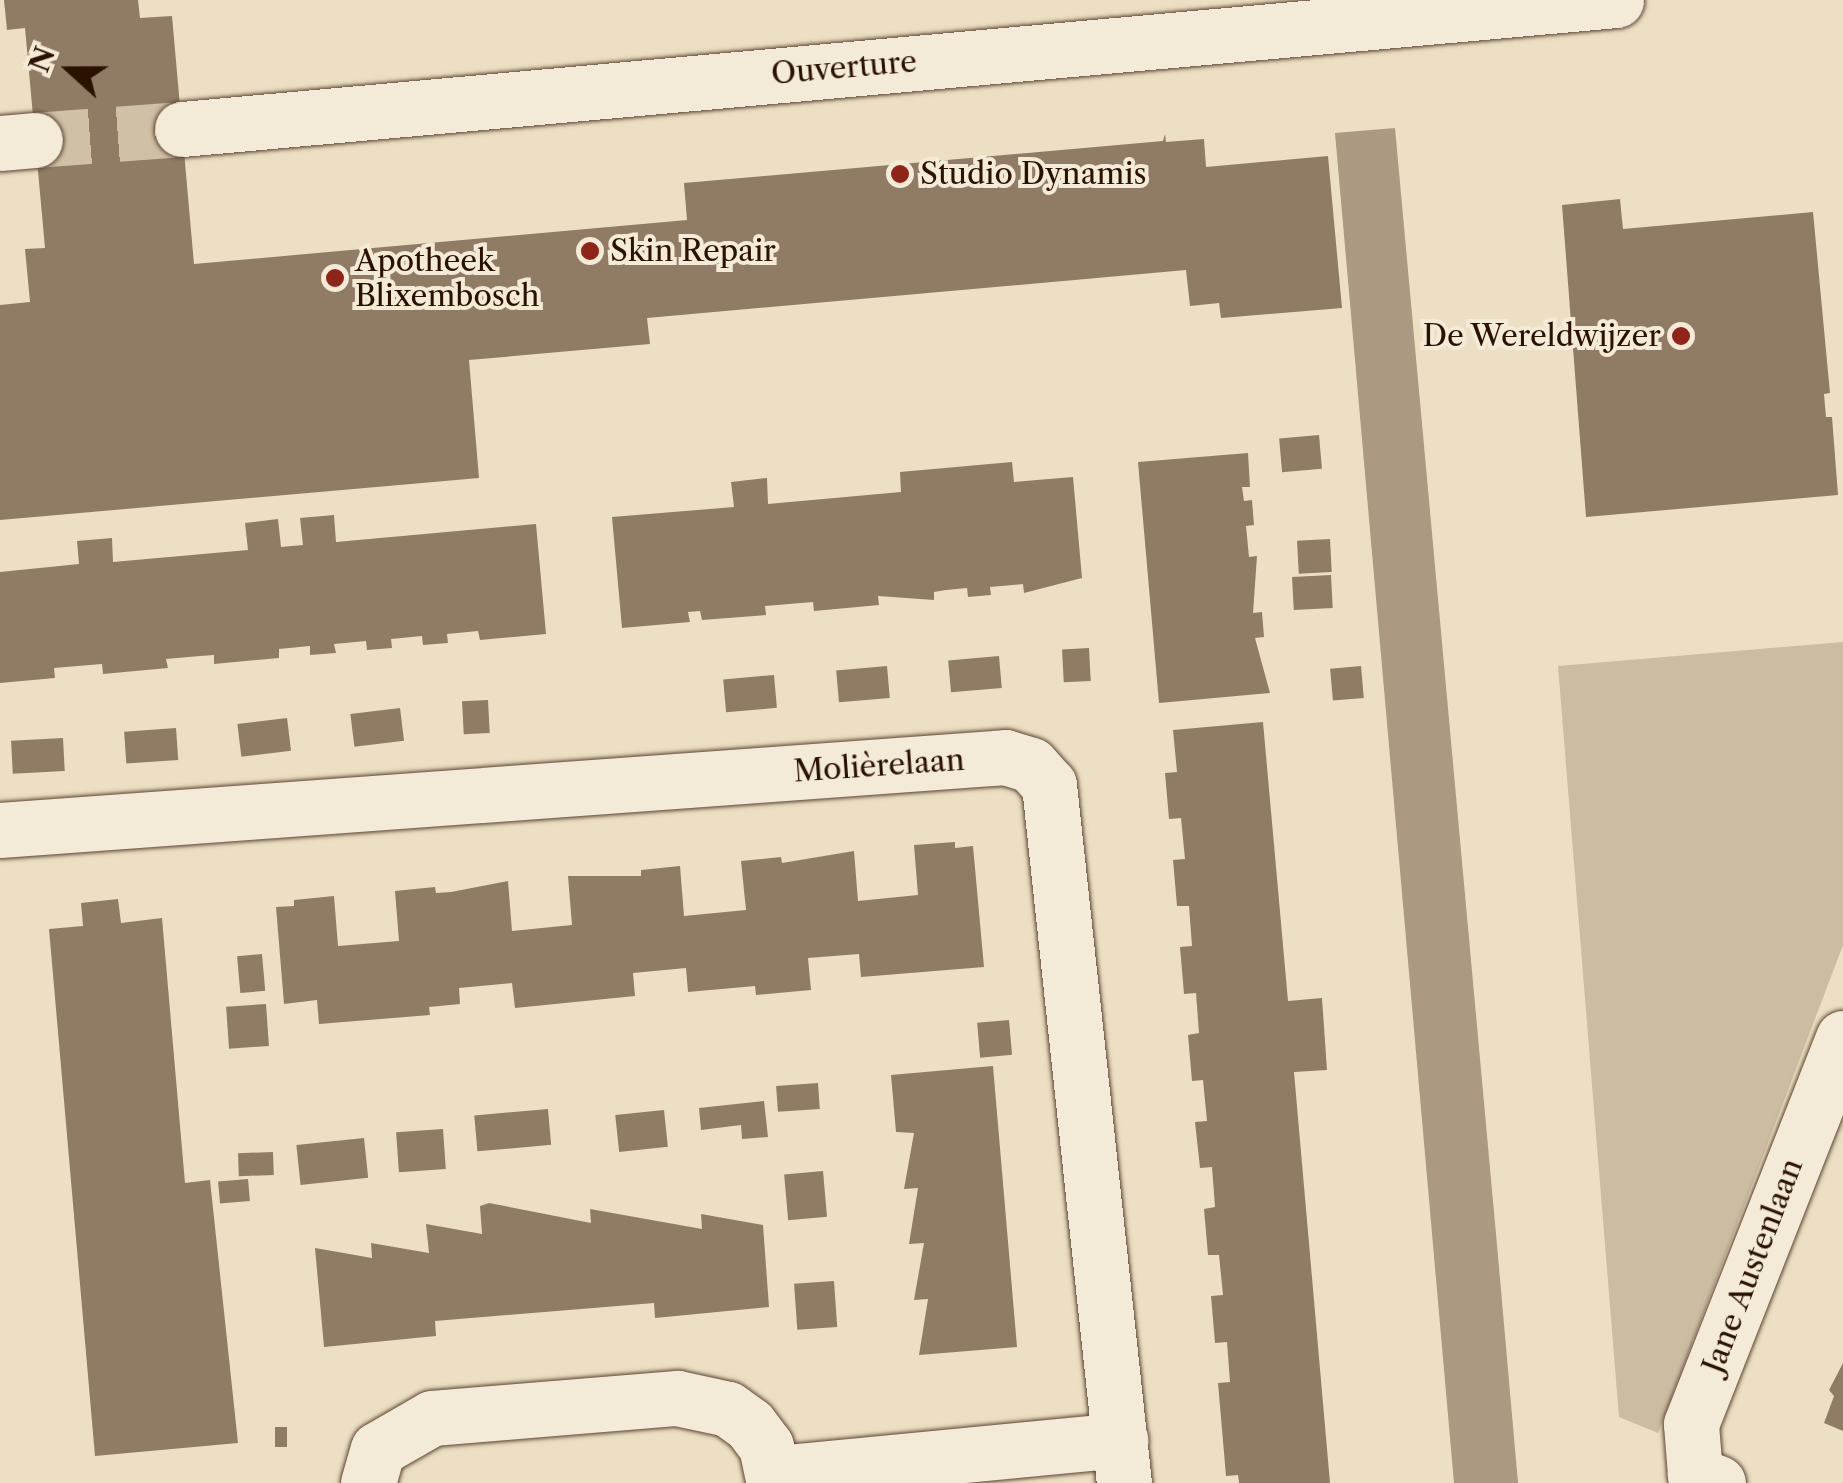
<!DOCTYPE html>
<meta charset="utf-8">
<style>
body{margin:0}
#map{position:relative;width:1843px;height:1483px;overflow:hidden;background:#eddfc3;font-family:"Libre Caslon Text",serif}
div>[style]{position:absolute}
.green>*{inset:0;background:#ccbca2}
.water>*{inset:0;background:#ab9981}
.building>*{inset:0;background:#907c65;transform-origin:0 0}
.minor-tunnel>*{height:55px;margin-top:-27.5px;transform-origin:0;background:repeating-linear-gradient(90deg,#d0c0a6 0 55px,transparent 0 83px)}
.roads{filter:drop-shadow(0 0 2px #5c4431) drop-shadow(0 0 2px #5c4431)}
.minor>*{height:55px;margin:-27.5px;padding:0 27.5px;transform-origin:27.5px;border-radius:27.5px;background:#f3ead8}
.dots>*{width:28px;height:28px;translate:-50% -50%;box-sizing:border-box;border:5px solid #f3ead8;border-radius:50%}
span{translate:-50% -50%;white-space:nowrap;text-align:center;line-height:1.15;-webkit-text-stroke:8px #f3ead8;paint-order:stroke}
.street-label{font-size:30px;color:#2b1100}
.poi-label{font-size:30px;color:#2b1100}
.left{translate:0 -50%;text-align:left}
.right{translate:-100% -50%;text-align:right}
.north{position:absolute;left:20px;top:20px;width:100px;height:100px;-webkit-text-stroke:8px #f3ead8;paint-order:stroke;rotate:291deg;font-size:28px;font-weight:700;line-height:40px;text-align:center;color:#2b1100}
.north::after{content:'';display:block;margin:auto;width:35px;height:45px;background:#2b1100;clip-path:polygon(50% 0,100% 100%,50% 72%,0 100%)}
</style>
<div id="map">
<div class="green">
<div style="clip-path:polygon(1843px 642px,1843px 945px,1658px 1433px,1619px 1417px,1558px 666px)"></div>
</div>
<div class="water">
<div style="clip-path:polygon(1395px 128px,1497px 1245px,1518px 1483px,1454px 1483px,1335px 133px)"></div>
</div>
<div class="building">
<div style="clip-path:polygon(4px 0,138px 0,140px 18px,172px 16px,194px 264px,687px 220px,684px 183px,1163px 141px,1165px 134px,1166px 142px,1204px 139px,1206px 167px,1328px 156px,1342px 308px,1221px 318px,1219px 303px,1190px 306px,1186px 270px,647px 318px,650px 344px,469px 360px,479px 478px,0 520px,0 305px,30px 302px,25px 249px,45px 248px,25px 28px,7px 30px)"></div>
<div style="clip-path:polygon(1620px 199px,1623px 229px,1813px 212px,1830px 393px,1824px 394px,1826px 417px,1832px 417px,1838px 495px,1586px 517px,1562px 205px)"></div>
<div style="left:1319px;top:435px;width:34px;height:40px;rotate:85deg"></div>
<div style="clip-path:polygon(1248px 453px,1250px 487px,1242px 487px,1244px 501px,1252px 500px,1254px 525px,1246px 526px,1249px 557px,1257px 556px,1253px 613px,1262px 612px,1264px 637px,1255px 638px,1270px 693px,1159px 703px,1138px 462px)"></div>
<div style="clip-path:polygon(1012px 462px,1014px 482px,1073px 477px,1082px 578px,1024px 593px,1023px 584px,990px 587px,991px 595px,968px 597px,967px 588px,946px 590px,934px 592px,934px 600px,878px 596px,879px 605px,814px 611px,813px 602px,765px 606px,766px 615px,702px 620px,700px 611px,688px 612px,690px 622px,622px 628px,612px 517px,734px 507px,731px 482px,767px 478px,768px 504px,790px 502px,901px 492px,900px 472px)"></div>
<div style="clip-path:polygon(334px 515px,336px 542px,536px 524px,546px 634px,480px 640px,478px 631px,447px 634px,448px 643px,423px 645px,422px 636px,391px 639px,392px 648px,367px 650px,366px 641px,334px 644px,336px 653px,310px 655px,310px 646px,279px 649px,279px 658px,214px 664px,214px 655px,200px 656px,166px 659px,168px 668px,103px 674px,102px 664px,54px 668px,55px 678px,0 683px,0 572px,79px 564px,77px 541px,112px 538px,113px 562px,248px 550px,245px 523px,278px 519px,281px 547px,303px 545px,300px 518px)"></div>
<div style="left:1330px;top:539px;width:33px;height:33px;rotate:87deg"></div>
<div style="left:1331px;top:575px;width:33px;height:39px;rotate:87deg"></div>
<div style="left:1089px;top:648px;width:33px;height:27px;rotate:87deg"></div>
<div style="left:999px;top:656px;width:32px;height:51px;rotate:85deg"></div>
<div style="left:887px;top:666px;width:32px;height:51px;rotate:85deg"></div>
<div style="left:1361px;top:666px;width:32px;height:31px;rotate:85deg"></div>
<div style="left:774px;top:675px;width:33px;height:51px;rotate:85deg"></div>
<div style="left:488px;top:700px;width:33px;height:26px;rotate:87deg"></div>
<div style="left:400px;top:708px;width:33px;height:50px;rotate:83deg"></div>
<div style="left:287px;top:718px;width:33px;height:50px;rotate:83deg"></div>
<div style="clip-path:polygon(1263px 722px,1288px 1001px,1322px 998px,1327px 1070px,1294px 1072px,1330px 1483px,1239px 1483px,1238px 1475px,1226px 1476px,1218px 1383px,1230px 1382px,1227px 1342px,1215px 1343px,1211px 1296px,1223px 1295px,1219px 1255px,1208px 1255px,1204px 1209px,1215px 1207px,1212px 1167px,1200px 1168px,1195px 1122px,1207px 1121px,1203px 1080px,1192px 1081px,1188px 1035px,1199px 1033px,1196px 993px,1184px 994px,1180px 947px,1192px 946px,1189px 906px,1177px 906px,1173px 860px,1185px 859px,1181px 818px,1169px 819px,1165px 773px,1177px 772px,1173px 730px)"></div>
<div style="left:176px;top:728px;width:32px;height:52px;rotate:86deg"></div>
<div style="left:63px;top:738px;width:33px;height:52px;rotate:87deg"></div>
<div style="clip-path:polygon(955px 842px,955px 848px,973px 846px,984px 967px,861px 977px,859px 954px,808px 958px,811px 990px,756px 995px,755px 986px,688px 992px,686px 968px,633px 973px,635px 996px,515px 1008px,512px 983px,459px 988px,460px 1004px,429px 1007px,430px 1015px,319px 1024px,317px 1000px,284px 1004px,276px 907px,294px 906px,294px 900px,334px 896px,338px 946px,399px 941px,395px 891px,435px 887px,436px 893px,451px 892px,508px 881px,512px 931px,572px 925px,568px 876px,641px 876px,641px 870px,680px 866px,684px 916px,746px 910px,741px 861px,781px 857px,782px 863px,854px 851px,858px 901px,918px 895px,914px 845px)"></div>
<div style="clip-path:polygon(118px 899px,121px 923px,162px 918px,185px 1183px,210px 1180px,238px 1443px,95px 1456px,49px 929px,83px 926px,81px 903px)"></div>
<div style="left:262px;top:954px;width:37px;height:25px;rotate:85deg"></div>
<div style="left:266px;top:1004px;width:42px;height:40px;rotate:86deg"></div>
<div style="left:1009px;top:1020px;width:35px;height:32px;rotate:85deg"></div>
<div style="clip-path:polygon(993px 1066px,1017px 1347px,919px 1355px,928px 1299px,914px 1300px,924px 1243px,909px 1244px,918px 1188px,904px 1189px,914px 1133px,896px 1132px,891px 1075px)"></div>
<div style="left:818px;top:1083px;width:26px;height:42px;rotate:86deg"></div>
<div style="clip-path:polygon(764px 1101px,768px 1137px,742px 1139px,741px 1125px,701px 1130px,699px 1108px)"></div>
<div style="left:548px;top:1109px;width:36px;height:74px;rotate:85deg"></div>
<div style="left:664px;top:1110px;width:37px;height:49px;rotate:84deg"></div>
<div style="left:443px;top:1129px;width:40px;height:47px;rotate:86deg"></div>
<div style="left:364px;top:1138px;width:40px;height:68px;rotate:84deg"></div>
<div style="left:273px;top:1152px;width:23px;height:35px;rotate:88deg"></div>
<div style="left:823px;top:1171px;width:46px;height:39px;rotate:85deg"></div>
<div style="left:248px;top:1179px;width:22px;height:30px;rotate:85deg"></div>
<div style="clip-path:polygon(489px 1203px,591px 1223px,590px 1209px,702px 1229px,701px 1214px,763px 1225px,769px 1307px,655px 1318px,654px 1303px,435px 1321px,436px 1336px,324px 1347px,315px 1248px,372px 1258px,371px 1243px,429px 1253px,426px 1224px,482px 1234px,480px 1206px)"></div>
<div style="left:834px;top:1281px;width:46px;height:40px;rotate:86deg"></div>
<div style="clip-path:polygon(1843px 1363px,1843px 1431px,1824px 1423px,1834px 1396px,1829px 1390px)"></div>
<div style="left:275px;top:1427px;width:12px;height:20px"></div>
</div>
<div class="minor-tunnel">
<div style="left:35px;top:140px;width:147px;rotate:-4.3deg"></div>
</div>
<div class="roads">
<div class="minor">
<div style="left:182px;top:129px;width:1440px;rotate:-5.14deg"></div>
<div style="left:0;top:143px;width:35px;rotate:-5deg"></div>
<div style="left:0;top:830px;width:1008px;rotate:-4.15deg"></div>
<div style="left:1005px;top:757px;width:27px;rotate:17deg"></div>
<div style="left:1031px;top:765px;width:27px;rotate:48deg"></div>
<div style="left:1049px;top:785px;width:702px;rotate:83.87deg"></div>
<div style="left:777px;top:1473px;width:345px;rotate:-5.5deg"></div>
<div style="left:368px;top:1483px;width:35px;rotate:-74deg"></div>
<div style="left:378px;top:1449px;width:62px;rotate:-29.9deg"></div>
<div style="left:432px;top:1418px;width:246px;rotate:-4.7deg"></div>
<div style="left:677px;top:1398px;width:52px;rotate:12.2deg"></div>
<div style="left:728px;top:1409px;width:27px;rotate:36deg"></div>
<div style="left:750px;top:1425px;width:26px;rotate:53deg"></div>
<div style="left:766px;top:1446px;width:38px;rotate:78deg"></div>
<div style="left:1718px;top:1483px;width:25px;rotate:-159deg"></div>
<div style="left:1695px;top:1474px;width:50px;rotate:-94.6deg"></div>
<div style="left:1691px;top:1424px;width:415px;rotate:-68.5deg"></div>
</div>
</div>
<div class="dots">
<div style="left:900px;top:174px;background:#8f2418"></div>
<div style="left:590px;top:251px;background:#8f2418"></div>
<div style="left:335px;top:278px;background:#8f2418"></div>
<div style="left:1681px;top:336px;background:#8f2418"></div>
</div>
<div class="street-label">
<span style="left:844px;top:68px;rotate:-5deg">Ouverture</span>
<span style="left:879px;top:766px;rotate:-4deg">Molièrelaan</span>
<span style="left:1753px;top:1266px;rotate:-69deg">Jane Austenlaan</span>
</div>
<div class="poi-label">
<span class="left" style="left:920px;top:174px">Studio Dynamis</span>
<span class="left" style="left:610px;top:251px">Skin Repair</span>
<span class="left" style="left:355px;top:278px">Apotheek<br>Blixembosch</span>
<span class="right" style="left:1661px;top:336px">De Wereldwijzer</span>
</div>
<div class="north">N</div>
</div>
